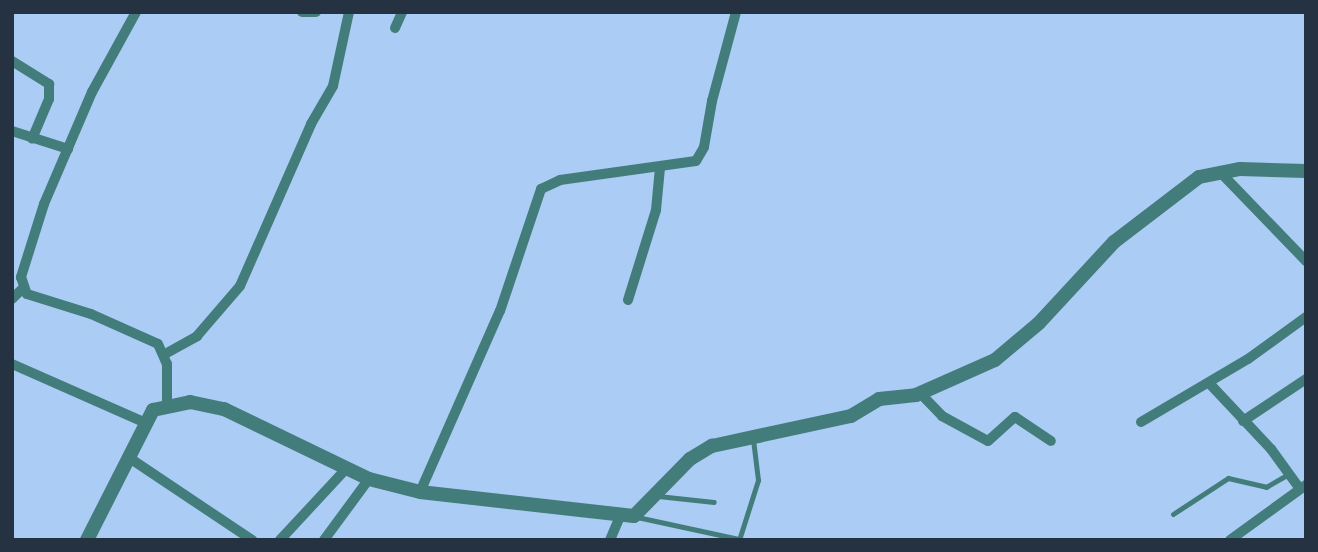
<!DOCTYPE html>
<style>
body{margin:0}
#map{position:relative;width:1318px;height:552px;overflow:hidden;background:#abcdf5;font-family:"DM Sans",sans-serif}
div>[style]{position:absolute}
.service>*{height:5px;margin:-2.5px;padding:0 2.5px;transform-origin:2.5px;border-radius:2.5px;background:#437d7b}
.minor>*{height:10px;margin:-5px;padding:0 5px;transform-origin:5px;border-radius:5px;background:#437d7b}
.tertiary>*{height:14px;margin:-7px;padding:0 7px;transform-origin:7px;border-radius:7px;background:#437d7b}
span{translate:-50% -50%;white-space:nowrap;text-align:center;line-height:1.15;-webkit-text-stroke:5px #deecfc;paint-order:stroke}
.frame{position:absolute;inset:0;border:14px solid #253242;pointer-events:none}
</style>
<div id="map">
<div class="service">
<div style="left:658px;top:496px;width:56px;rotate:6.1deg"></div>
<div style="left:1173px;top:514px;width:66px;rotate:-33.2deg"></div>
<div style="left:1228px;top:478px;width:39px;rotate:13deg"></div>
<div style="left:1266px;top:487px;width:28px;rotate:-30deg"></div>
<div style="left:637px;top:517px;width:104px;rotate:12.2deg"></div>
<div style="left:739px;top:540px;width:63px;rotate:-72.4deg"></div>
<div style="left:758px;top:480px;width:41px;rotate:-97deg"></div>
</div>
<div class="minor">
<div style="left:136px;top:12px;width:91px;rotate:118.8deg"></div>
<div style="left:92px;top:92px;width:122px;rotate:113.2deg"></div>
<div style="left:44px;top:204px;width:77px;rotate:107.5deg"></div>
<div style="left:21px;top:277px;width:18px;rotate:71deg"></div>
<div style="left:27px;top:294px;width:67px;rotate:17.4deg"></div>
<div style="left:91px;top:314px;width:73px;rotate:24.1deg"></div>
<div style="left:158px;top:344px;width:22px;rotate:66deg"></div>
<div style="left:167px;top:364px;width:40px;rotate:90deg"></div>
<div style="left:302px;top:12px;width:14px"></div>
<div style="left:395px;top:28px;width:17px;rotate:-66deg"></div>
<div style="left:12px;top:61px;width:44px;rotate:31.9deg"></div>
<div style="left:49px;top:84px;width:15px;rotate:90deg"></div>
<div style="left:49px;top:99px;width:43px;rotate:113deg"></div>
<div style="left:12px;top:131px;width:59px;rotate:17.8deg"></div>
<div style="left:1220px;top:172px;width:124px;rotate:46deg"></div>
<div style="left:12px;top:299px;width:16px;rotate:-45deg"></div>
<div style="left:628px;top:300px;width:94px;rotate:-72.7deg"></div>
<div style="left:656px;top:210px;width:42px;rotate:-84.6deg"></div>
<div style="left:165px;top:354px;width:37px;rotate:-29deg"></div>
<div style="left:197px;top:336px;width:66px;rotate:-49.3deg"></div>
<div style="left:240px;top:286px;width:177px;rotate:-66.3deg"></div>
<div style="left:311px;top:124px;width:44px;rotate:-59.9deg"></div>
<div style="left:333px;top:86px;width:76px;rotate:-77.8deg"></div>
<div style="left:12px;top:364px;width:146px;rotate:23.8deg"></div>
<div style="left:1209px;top:383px;width:91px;rotate:46.8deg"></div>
<div style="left:1271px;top:449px;width:49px;rotate:54.1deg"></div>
<div style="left:920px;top:393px;width:32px;rotate:46deg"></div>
<div style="left:942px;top:416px;width:52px;rotate:28.5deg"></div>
<div style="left:988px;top:441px;width:36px;rotate:-42deg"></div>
<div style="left:1015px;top:417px;width:43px;rotate:33.7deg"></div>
<div style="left:1243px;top:421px;width:76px;rotate:-33.7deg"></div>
<div style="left:1141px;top:422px;width:124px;rotate:-30.5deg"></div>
<div style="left:1248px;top:359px;width:72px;rotate:-35.9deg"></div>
<div style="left:131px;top:459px;width:146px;rotate:33.8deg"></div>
<div style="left:420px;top:492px;width:198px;rotate:-66.2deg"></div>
<div style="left:500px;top:311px;width:129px;rotate:-71.4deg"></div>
<div style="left:541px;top:189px;width:21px;rotate:-25deg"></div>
<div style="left:560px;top:180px;width:137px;rotate:-8deg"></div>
<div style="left:696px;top:161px;width:16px;rotate:-60deg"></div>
<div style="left:704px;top:147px;width:47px;rotate:-80.1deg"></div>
<div style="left:712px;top:101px;width:92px;rotate:-74.9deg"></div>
<div style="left:280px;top:540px;width:97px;rotate:-47.1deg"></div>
<div style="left:324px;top:540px;width:76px;rotate:-53.6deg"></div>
<div style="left:610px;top:540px;width:26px;rotate:-67deg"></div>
<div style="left:1230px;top:540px;width:94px;rotate:-35.9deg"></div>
</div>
<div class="tertiary">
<div style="left:87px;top:540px;width:146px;rotate:-63.1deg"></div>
<div style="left:153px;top:410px;width:38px;rotate:-12deg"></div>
<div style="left:190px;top:402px;width:35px;rotate:12deg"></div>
<div style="left:224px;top:409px;width:161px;rotate:25.8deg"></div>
<div style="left:369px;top:479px;width:53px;rotate:14.3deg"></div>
<div style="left:420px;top:492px;width:215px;rotate:6.4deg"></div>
<div style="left:634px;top:516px;width:80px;rotate:-45.5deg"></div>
<div style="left:690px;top:459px;width:26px;rotate:-31deg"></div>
<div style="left:712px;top:446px;width:142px;rotate:-12.2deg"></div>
<div style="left:851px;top:416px;width:33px;rotate:-31deg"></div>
<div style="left:879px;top:399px;width:37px;rotate:-6deg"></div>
<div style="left:916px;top:395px;width:86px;rotate:-23.9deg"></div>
<div style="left:995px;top:360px;width:57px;rotate:-40.1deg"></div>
<div style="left:1039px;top:323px;width:110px;rotate:-47.2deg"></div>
<div style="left:1114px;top:242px;width:107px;rotate:-37.4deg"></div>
<div style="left:1199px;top:177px;width:42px;rotate:-11deg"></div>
<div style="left:1240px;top:169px;width:66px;rotate:1.7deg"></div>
</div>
<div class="frame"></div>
</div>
